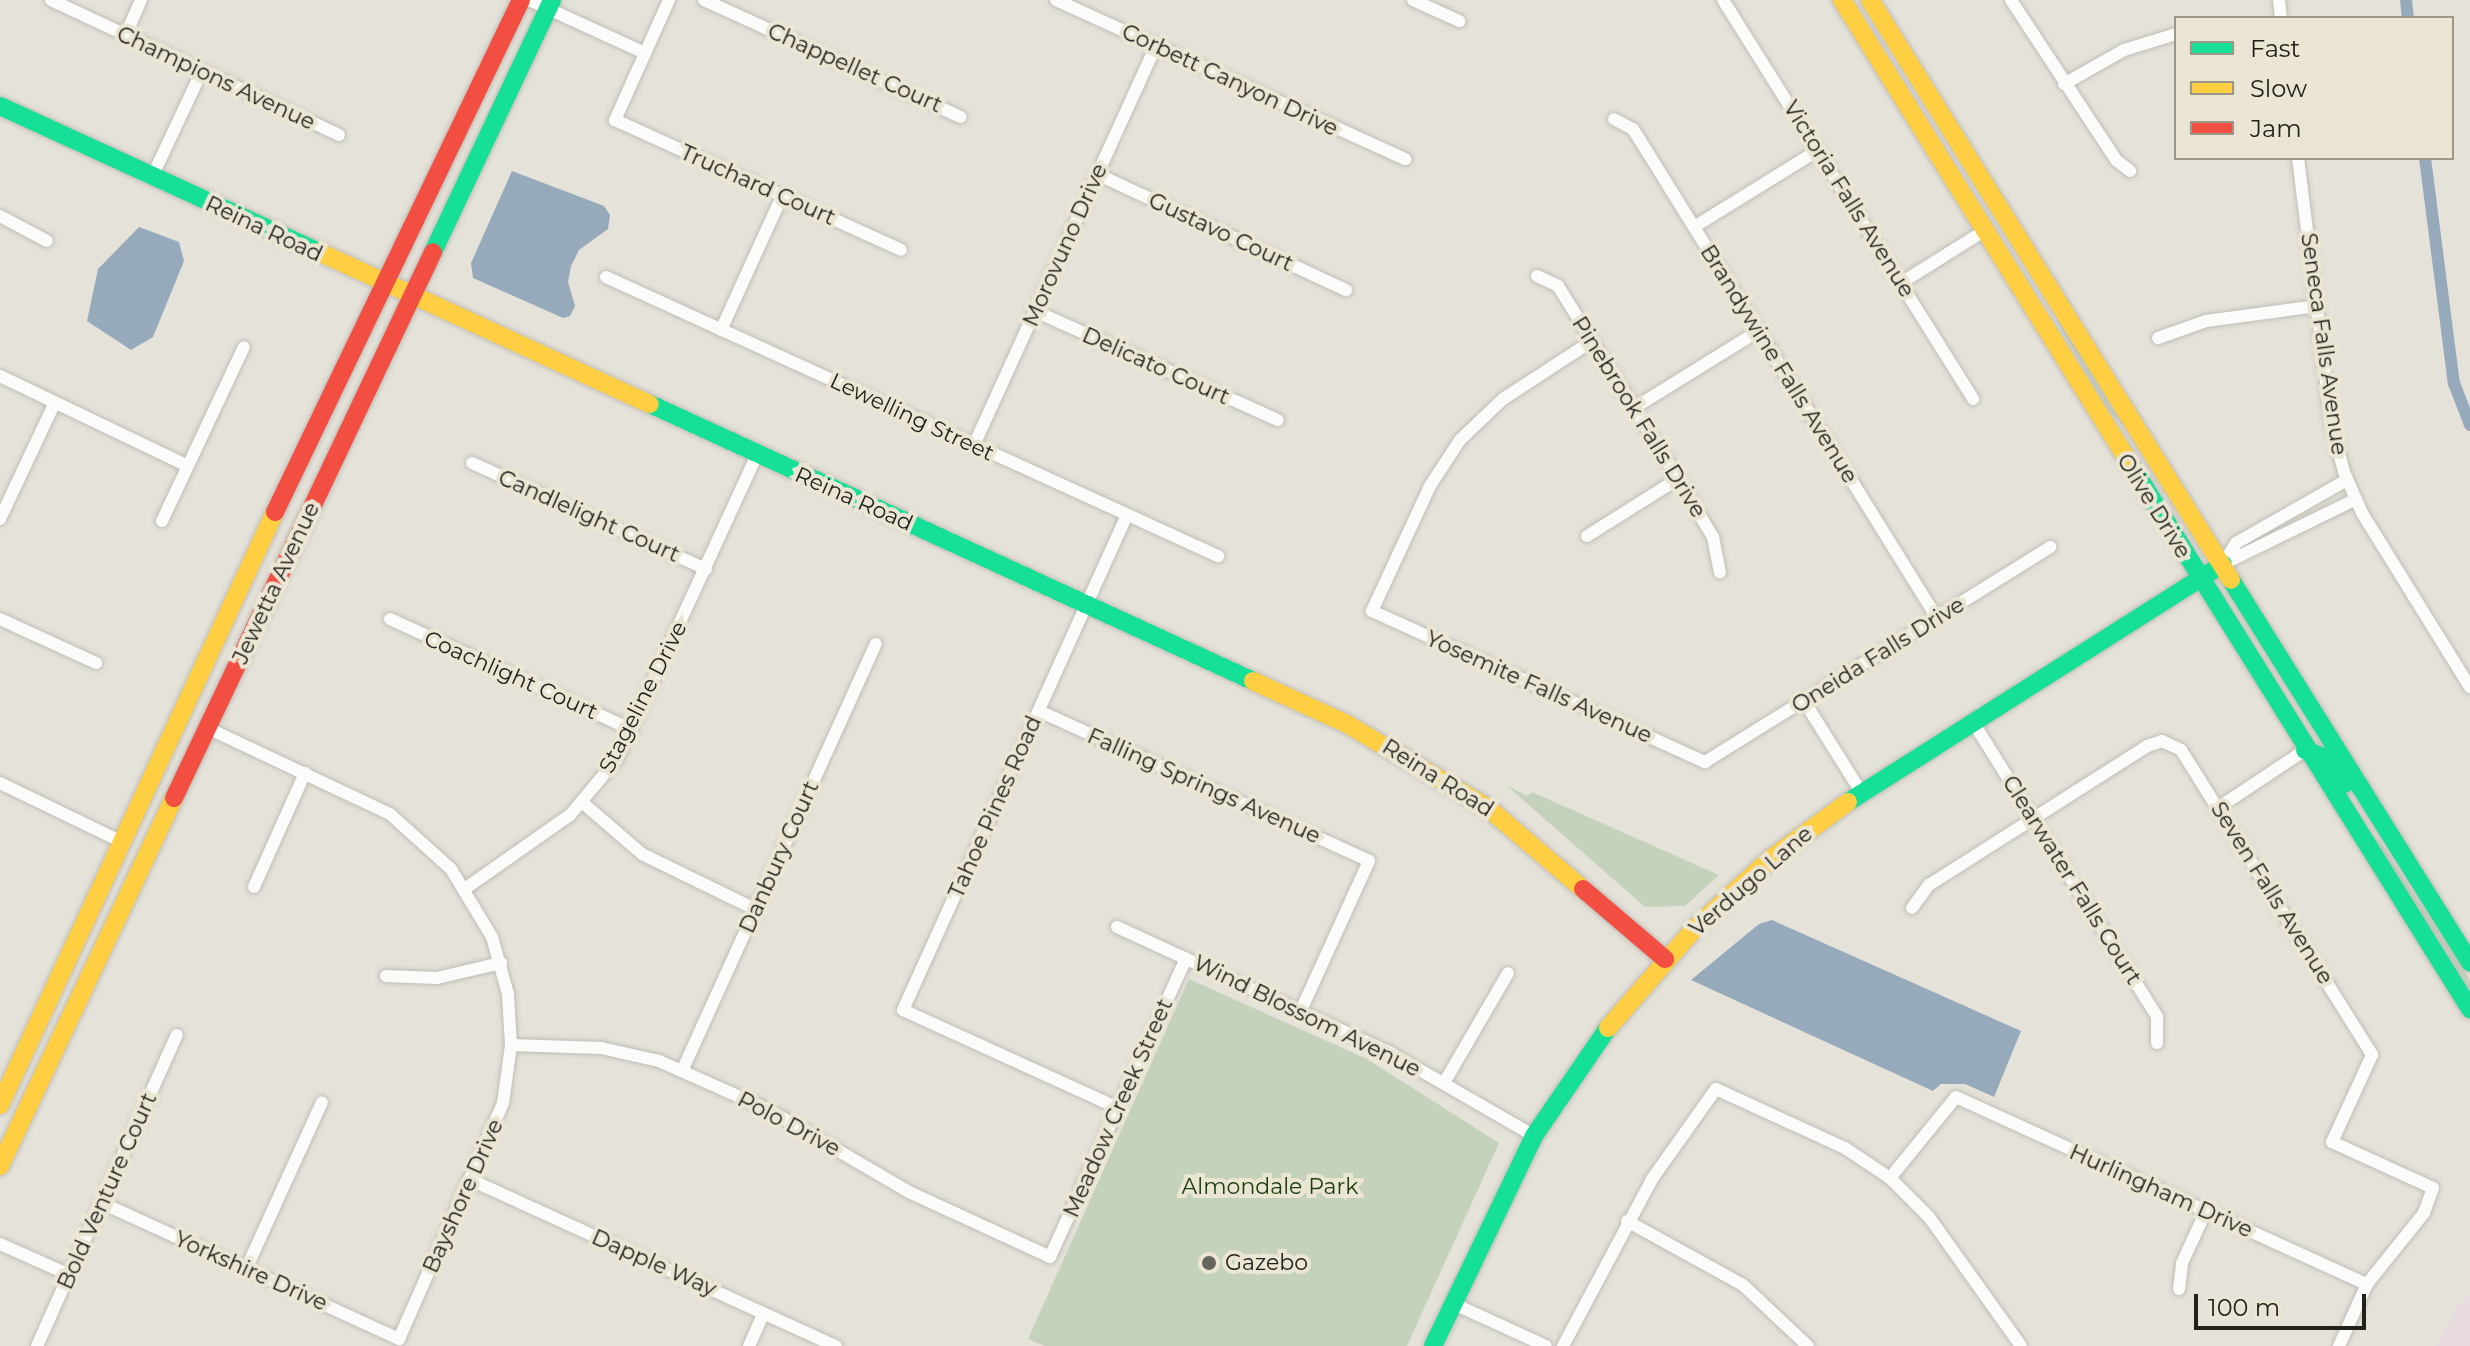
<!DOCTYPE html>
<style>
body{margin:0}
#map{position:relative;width:2470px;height:1346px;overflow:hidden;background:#e5e2d9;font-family:Montserrat,sans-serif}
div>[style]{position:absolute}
.commercial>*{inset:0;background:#e7dbe0}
.green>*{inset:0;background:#c5d2bb}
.water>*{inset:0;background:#97aabb}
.canal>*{height:12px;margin:-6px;padding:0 6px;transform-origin:6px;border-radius:6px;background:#97aabb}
.roads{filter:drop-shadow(0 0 2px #bfbdb6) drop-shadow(0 0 2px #bfbdb6)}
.street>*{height:12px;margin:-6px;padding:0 6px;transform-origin:6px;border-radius:6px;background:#fbfbf9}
.fast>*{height:18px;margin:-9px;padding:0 9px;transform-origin:9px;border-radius:9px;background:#16e098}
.slow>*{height:18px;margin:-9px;padding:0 9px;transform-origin:9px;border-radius:9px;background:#ffcf43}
.jam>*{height:18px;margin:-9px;padding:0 9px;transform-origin:9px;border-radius:9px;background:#f24e42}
.dots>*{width:22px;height:22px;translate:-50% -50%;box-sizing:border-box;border:4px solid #ebe6d3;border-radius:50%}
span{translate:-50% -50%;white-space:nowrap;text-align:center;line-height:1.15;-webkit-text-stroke:8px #ebe6d3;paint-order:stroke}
.street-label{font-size:22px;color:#22211a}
.park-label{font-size:22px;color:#1e4011}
.poi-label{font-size:22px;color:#22211a}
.left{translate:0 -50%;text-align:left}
.legend{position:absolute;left:2174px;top:16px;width:280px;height:144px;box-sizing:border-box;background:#ebe6d3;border:2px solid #9b9789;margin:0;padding:10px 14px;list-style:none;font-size:24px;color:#22211a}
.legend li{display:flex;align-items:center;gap:16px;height:40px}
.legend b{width:40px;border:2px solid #9b9789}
.scale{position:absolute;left:2194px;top:1294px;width:172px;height:36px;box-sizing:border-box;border:4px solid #22211a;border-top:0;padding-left:10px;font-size:24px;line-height:28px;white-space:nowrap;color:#22211a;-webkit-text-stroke:6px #ebe6d3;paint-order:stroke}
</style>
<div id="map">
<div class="commercial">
<div style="clip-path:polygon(2470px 1293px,2470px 1346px,2437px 1346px,2458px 1307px)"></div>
</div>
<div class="green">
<div style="clip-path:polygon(2055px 318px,2069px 333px,2127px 429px,2106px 408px)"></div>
<div style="clip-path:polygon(1506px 785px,1527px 796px,1532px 792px,1719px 875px,1685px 906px,1645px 907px)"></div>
<div style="clip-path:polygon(2379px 840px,2470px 980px,2470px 990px,2375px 842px)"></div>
<div style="clip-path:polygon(1189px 979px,1367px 1059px,1499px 1143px,1407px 1346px,1045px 1346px,1028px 1339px)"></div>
</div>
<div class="water">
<div style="clip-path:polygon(512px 171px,604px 206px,610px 215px,608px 229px,579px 250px,571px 266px,568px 282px,575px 306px,570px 316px,563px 318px,473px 278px,471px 263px)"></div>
<div style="clip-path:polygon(139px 227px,179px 242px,184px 261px,153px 337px,131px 350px,87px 321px,98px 269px)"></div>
<div style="clip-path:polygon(1772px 920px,2021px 1031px,1994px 1097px,1965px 1084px,1941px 1084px,1933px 1091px,1691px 980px,1759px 924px)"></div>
</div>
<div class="canal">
<div style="left:2406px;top:0;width:18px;rotate:84deg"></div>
<div style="left:2425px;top:158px;width:227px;rotate:82.7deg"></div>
<div style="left:2454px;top:383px;width:45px;rotate:69.1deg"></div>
</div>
<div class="roads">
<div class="street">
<div style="left:51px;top:0;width:318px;rotate:25.1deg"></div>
<div style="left:529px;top:0;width:128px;rotate:24.6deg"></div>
<div style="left:669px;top:0;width:132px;rotate:114.2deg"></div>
<div style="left:615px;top:120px;width:314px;rotate:24.4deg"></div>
<div style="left:704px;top:0;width:282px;rotate:24.5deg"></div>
<div style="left:1056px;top:0;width:384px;rotate:24.5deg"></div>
<div style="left:1413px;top:0;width:51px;rotate:24.5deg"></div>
<div style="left:1723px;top:0;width:471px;rotate:57.9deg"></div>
<div style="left:2011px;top:0;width:191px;rotate:56.7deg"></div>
<div style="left:2116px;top:160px;width:18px;rotate:38deg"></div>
<div style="left:2279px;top:0;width:18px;rotate:84deg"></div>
<div style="left:125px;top:36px;width:39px;rotate:-66deg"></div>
<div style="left:2064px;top:84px;width:69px;rotate:-29.5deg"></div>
<div style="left:2124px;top:50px;width:54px;rotate:-17.1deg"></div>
<div style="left:1614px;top:119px;width:21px;rotate:28deg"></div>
<div style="left:1633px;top:129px;width:576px;rotate:58.13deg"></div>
<div style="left:2298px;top:158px;width:266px;rotate:82.9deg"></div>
<div style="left:2331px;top:422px;width:52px;rotate:75.4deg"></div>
<div style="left:2344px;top:472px;width:45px;rotate:66.3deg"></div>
<div style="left:2362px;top:513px;width:205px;rotate:58.2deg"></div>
<div style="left:1097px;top:174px;width:275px;rotate:25deg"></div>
<div style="left:152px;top:177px;width:115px;rotate:-64.8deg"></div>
<div style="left:0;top:216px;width:53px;rotate:28deg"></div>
<div style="left:1694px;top:227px;width:146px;rotate:-31.8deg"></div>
<div style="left:1537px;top:276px;width:23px;rotate:25deg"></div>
<div style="left:1558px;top:286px;width:227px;rotate:58.1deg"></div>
<div style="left:1678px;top:479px;width:68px;rotate:58.9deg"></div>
<div style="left:1713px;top:537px;width:36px;rotate:79deg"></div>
<div style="left:606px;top:277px;width:673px;rotate:24.51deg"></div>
<div style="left:1901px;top:283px;width:98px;rotate:-32.1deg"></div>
<div style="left:1035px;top:311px;width:266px;rotate:24.2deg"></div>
<div style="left:721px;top:330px;width:147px;rotate:-65.5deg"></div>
<div style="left:2158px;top:338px;width:51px;rotate:-19.5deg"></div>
<div style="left:2206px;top:321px;width:112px;rotate:-7.7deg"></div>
<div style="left:1592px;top:341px;width:106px;rotate:146.9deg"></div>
<div style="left:1503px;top:399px;width:59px;rotate:136.4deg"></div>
<div style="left:1460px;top:440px;width:55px;rotate:123.1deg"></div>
<div style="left:1430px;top:486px;width:138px;rotate:114.9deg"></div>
<div style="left:1372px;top:611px;width:366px;rotate:24.4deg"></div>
<div style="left:1705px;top:762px;width:407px;rotate:-31.9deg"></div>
<div style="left:0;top:376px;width:206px;rotate:25.6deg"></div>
<div style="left:1634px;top:408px;width:146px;rotate:-31.8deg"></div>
<div style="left:974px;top:445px;width:439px;rotate:-65.5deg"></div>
<div style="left:472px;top:463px;width:257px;rotate:24.4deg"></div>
<div style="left:0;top:519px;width:127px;rotate:-64.8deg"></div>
<div style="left:162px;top:521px;width:192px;rotate:-64.8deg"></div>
<div style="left:1587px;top:536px;width:107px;rotate:-32.1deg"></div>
<div style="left:2223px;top:564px;width:25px;rotate:-58deg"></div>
<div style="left:2236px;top:543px;width:128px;rotate:-29.6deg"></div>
<div style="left:2223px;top:564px;width:148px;rotate:-26deg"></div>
<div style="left:0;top:619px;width:106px;rotate:24.6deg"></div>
<div style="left:390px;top:619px;width:266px;rotate:24.6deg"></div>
<div style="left:1804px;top:701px;width:107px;rotate:57.9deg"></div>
<div style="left:1039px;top:711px;width:362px;rotate:24.4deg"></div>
<div style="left:1369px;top:861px;width:164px;rotate:114.5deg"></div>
<div style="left:1973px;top:722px;width:348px;rotate:58deg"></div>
<div style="left:2157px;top:1017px;width:26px;rotate:90deg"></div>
<div style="left:0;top:783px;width:138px;rotate:25.8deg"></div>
<div style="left:583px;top:803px;width:78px;rotate:40.8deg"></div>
<div style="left:642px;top:854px;width:126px;rotate:26deg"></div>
<div style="left:2218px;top:808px;width:105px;rotate:-33.7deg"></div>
<div style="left:254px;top:887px;width:125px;rotate:-65.9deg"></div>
<div style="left:466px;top:888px;width:127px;rotate:-35.1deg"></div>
<div style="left:570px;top:815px;width:73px;rotate:-50deg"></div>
<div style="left:617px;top:759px;width:335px;rotate:-65.3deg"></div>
<div style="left:1912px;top:908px;width:29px;rotate:-54deg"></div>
<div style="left:1929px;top:885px;width:259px;rotate:-32.5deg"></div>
<div style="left:2147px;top:746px;width:16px;rotate:-18deg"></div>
<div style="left:2162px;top:741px;width:21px;rotate:25deg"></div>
<div style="left:2181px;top:750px;width:360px;rotate:57.9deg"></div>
<div style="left:2372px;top:1055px;width:96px;rotate:114.7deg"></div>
<div style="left:2332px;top:1142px;width:111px;rotate:24.5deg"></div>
<div style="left:2433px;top:1188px;width:27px;rotate:110deg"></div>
<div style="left:2424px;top:1213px;width:91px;rotate:128.8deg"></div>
<div style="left:2367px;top:1284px;width:68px;rotate:114.3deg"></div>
<div style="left:1117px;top:927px;width:297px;rotate:24.7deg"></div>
<div style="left:1387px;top:1051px;width:170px;rotate:30deg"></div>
<div style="left:386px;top:976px;width:51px;rotate:2.2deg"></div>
<div style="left:437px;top:978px;width:66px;rotate:-13.2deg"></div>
<div style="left:511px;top:1045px;width:90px;rotate:1.9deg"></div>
<div style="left:601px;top:1048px;width:59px;rotate:12.6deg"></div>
<div style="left:659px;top:1061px;width:118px;rotate:24deg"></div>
<div style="left:767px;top:1109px;width:164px;rotate:30.3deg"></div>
<div style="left:909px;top:1192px;width:155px;rotate:24.7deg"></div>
<div style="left:1050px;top:1257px;width:328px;rotate:-65.5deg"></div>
<div style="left:682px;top:1071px;width:469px;rotate:-65.6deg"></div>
<div style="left:1444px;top:1083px;width:127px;rotate:-59.8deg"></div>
<div style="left:1118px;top:1108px;width:236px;rotate:-155.5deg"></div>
<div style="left:903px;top:1010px;width:543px;rotate:-65.65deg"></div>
<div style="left:1890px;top:1178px;width:104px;rotate:-50.8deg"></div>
<div style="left:1956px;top:1097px;width:452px;rotate:24.5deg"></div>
<div style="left:471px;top:1180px;width:401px;rotate:24.5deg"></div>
<div style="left:102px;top:1203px;width:327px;rotate:24.6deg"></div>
<div style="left:399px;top:1339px;width:258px;rotate:-66.2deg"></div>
<div style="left:503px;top:1103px;width:59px;rotate:-82.1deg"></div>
<div style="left:511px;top:1045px;width:51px;rotate:-93.4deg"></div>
<div style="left:508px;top:994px;width:59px;rotate:-105.7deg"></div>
<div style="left:492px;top:937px;width:79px;rotate:-121.1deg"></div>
<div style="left:451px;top:869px;width:82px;rotate:-138deg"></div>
<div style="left:390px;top:814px;width:202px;rotate:-154.8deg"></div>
<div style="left:1627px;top:1221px;width:132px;rotate:28.9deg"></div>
<div style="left:1743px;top:1285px;width:89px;rotate:43.2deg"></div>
<div style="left:0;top:1244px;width:77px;rotate:23.9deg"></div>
<div style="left:246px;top:1269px;width:183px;rotate:-65.5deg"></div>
<div style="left:2179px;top:1289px;width:26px;rotate:-83deg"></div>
<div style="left:2182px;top:1263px;width:57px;rotate:-65.2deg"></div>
<div style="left:1452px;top:1303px;width:103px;rotate:24.6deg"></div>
<div style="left:37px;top:1346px;width:341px;rotate:-65.8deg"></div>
<div style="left:749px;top:1346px;width:36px;rotate:-66deg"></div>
<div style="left:1563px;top:1346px;width:189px;rotate:-61.9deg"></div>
<div style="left:1652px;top:1179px;width:110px;rotate:-54.6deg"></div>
<div style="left:1716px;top:1089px;width:142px;rotate:24.6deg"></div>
<div style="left:1845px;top:1148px;width:54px;rotate:33.7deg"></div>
<div style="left:1890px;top:1178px;width:55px;rotate:45deg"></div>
<div style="left:1929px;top:1217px;width:158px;rotate:54.5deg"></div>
</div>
<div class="fast">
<div style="left:0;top:106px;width:351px;rotate:24.6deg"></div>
<div style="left:433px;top:252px;width:279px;rotate:-64.7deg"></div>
<div style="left:650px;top:404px;width:664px;rotate:24.67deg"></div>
<div style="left:2129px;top:462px;width:645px;rotate:58.06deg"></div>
<div style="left:2231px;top:580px;width:451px;rotate:58deg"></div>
<div style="left:2305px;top:750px;width:22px;rotate:21deg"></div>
<div style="left:2326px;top:758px;width:32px;rotate:54deg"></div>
<div style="left:1848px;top:802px;width:444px;rotate:-32.4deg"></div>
<div style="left:1433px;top:1346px;width:233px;rotate:-64.3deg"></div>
<div style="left:1534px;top:1136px;width:131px;rotate:-55.6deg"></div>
</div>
<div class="slow">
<div style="left:1842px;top:0;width:544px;rotate:58.15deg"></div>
<div style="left:1870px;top:0;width:683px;rotate:58.1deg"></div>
<div style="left:319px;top:252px;width:364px;rotate:24.7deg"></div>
<div style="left:1253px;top:681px;width:103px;rotate:24.6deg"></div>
<div style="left:1347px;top:724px;width:164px;rotate:30.8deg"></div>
<div style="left:1488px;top:808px;width:125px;rotate:40.5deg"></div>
<div style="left:1608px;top:1028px;width:133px;rotate:-49deg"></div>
<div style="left:1695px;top:928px;width:100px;rotate:-42.6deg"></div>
<div style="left:1769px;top:860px;width:98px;rotate:-36.3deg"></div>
<div style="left:0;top:1105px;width:654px;rotate:-65.12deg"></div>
<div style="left:0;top:1166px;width:407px;rotate:-64.7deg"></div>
</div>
<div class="jam">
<div style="left:275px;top:512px;width:568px;rotate:-64.34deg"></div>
<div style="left:174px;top:798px;width:604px;rotate:-64.62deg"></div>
<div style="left:1583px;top:889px;width:108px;rotate:40.5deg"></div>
</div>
</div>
<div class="dots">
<div style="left:1209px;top:1263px;background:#66655d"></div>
</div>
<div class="street-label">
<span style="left:855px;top:68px;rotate:24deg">Chappellet Court</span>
<span style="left:216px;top:78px;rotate:25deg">Champions Avenue</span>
<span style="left:1230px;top:80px;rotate:25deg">Corbett Canyon Drive</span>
<span style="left:758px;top:185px;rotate:24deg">Truchard Court</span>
<span style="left:1849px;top:199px;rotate:58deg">Victoria Falls Avenue</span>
<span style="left:264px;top:229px;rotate:25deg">Reina Road</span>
<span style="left:1221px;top:232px;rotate:25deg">Gustavo Court</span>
<span style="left:1065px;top:245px;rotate:-66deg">Morovuno Drive</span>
<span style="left:2324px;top:344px;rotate:82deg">Seneca Falls Avenue</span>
<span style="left:1779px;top:364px;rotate:58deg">Brandywine Falls Avenue</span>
<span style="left:1156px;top:366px;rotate:24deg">Delicato Court</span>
<span style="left:912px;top:417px;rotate:25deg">Lewelling Street</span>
<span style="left:1639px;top:417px;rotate:58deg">Pinebrook Falls Drive</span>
<span style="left:854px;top:499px;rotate:24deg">Reina Road</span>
<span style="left:2154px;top:506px;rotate:58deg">Olive Drive</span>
<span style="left:589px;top:516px;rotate:24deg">Candlelight Court</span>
<span style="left:276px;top:583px;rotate:-65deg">Jewetta Avenue</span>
<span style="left:1878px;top:655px;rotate:-32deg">Oneida Falls Drive</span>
<span style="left:511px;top:675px;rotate:24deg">Coachlight Court</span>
<span style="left:1539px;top:687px;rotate:24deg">Yosemite Falls Avenue</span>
<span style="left:643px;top:697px;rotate:-63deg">Stageline Drive</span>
<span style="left:1438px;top:778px;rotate:32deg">Reina Road</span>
<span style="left:1204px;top:786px;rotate:24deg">Falling Springs Avenue</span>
<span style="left:995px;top:807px;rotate:-66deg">Tahoe Pines Road</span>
<span style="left:779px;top:857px;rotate:-66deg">Danbury Court</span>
<span style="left:2072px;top:880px;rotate:58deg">Clearwater Falls Court</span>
<span style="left:1751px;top:881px;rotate:-41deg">Verdugo Lane</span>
<span style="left:2272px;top:893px;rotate:58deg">Seven Falls Avenue</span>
<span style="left:1307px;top:1016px;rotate:26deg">Wind Blossom Avenue</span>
<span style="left:1118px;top:1108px;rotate:-66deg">Meadow Creek Street</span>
<span style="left:789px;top:1124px;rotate:28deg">Polo Drive</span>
<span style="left:107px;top:1191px;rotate:-66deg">Bold Venture Court</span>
<span style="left:2161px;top:1191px;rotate:24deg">Hurlingham Drive</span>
<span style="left:463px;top:1196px;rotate:-66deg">Bayshore Drive</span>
<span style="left:654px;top:1263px;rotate:24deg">Dapple Way</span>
<span style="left:251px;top:1271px;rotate:24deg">Yorkshire Drive</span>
</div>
<div class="park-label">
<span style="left:1270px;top:1187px">Almondale Park</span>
</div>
<div class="poi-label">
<span class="left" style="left:1225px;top:1263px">Gazebo</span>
</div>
<ul class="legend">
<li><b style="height:10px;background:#16e098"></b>Fast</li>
<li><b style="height:10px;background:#ffcf43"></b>Slow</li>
<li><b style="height:10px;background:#f24e42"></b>Jam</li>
</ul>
<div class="scale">100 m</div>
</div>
